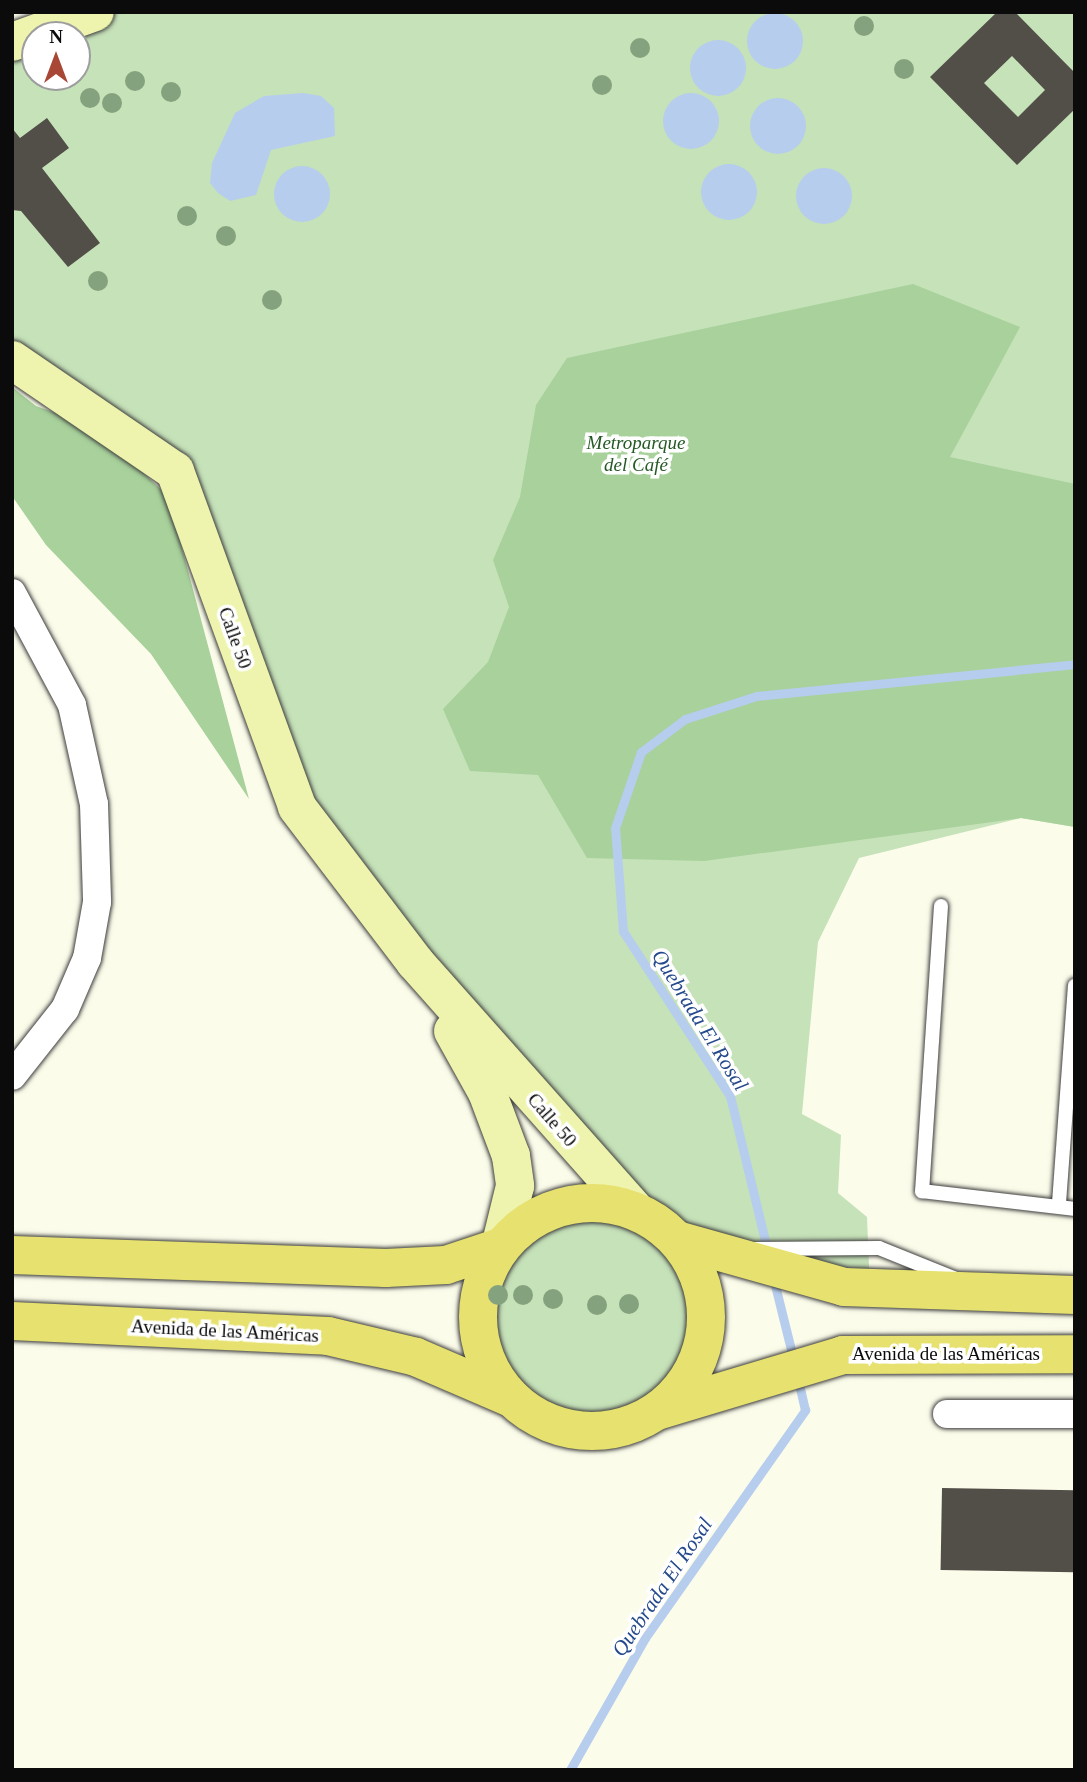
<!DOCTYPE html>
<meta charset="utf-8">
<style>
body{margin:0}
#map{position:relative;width:1087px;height:1782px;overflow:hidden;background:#fcfceb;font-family:Georgia,serif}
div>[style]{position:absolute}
.green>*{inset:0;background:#c6e2b9}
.forest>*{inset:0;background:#a8d19b}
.water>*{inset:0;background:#b6cded}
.round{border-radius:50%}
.stream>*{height:9px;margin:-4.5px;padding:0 4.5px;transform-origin:4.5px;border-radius:4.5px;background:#b6cded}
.building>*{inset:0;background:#524e48;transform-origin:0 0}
.roads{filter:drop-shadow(0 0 2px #3e3e3e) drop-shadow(0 0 2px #3e3e3e)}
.lane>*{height:14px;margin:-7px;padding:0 7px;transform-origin:7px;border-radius:7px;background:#fff}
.street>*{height:28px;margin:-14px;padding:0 14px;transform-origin:14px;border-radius:14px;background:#fff}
.secondary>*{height:38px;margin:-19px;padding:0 19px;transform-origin:19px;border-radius:19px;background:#eef4ae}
.primary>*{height:38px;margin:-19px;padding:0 19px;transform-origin:19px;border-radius:19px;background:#e7e270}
.primary>.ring{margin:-19px;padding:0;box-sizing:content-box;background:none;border:38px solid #e7e270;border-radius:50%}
.trees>*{width:20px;height:20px;margin:-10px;border-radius:50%;background:#85a27e}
span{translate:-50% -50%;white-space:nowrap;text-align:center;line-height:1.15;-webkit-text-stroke:7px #fff;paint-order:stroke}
.park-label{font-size:19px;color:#245924;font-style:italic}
.street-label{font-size:19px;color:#0b0b0b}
.water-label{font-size:21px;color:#254a8b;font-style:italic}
.frame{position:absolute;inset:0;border:14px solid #0b0b0b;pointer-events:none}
.north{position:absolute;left:21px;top:21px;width:70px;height:70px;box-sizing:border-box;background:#fff;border:2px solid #9d9d9d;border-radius:50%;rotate:0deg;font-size:19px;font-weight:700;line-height:28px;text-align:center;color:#0b0b0b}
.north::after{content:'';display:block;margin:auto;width:24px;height:32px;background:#a84735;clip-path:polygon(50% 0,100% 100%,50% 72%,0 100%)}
</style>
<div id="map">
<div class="green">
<div style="clip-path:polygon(evenodd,95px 12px,1075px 12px,1075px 827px,1021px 818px,859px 858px,818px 942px,802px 1114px,841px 1135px,838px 1193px,867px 1217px,870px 1290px,693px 1262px,707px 1316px,704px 1343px,679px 1392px,635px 1423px,609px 1430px,556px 1426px,531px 1414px,498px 1383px,477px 1327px,488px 1268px,539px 1215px,586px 1203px,612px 1204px,297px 807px,175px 471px,12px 360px,12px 42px,95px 12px,35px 35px,77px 35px,77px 77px,35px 77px,35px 35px)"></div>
</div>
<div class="forest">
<div style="clip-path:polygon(913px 284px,1020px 327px,950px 457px,1075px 484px,1075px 827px,1021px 818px,704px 861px,587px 858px,538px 775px,470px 771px,443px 709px,488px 662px,509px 607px,493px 560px,520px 497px,536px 405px,567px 358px)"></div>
<div style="clip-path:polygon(12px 387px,36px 406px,93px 426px,168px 496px,249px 799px,151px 654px,46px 545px,12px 496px)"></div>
</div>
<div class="water">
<div class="round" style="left:747px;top:13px;width:56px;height:56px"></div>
<div class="round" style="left:690px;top:40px;width:56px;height:56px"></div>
<div class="round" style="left:663px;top:93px;width:56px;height:56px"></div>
<div style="clip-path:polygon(303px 93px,321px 96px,334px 108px,335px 136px,271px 150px,256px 195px,230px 201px,218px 193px,210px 183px,212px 163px,235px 113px,264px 96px)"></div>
<div class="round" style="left:750px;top:98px;width:56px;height:56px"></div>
<div class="round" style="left:701px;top:164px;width:56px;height:56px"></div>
<div class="round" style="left:274px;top:166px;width:56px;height:56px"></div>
<div class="round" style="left:796px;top:168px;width:56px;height:56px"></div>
</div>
<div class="stream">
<div style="left:768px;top:1253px;width:162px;rotate:-103.6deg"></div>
<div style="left:730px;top:1096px;width:197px;rotate:-123deg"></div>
<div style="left:623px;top:931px;width:103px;rotate:-94.4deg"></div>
<div style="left:615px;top:828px;width:80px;rotate:-71.1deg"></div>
<div style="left:641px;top:752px;width:55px;rotate:-36.9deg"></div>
<div style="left:685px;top:719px;width:75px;rotate:-17.9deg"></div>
<div style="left:756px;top:696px;width:321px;rotate:-5.7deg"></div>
<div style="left:773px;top:1277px;width:88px;rotate:76.1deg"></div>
<div style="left:570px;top:1770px;width:152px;rotate:-60.4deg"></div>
<div style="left:645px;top:1638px;width:279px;rotate:-54.9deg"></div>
<div style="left:805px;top:1410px;width:32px;rotate:-103deg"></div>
</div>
<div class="building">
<div style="clip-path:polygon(evenodd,997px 12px,1015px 12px,1075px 73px,1075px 109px,1017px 165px,930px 77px,997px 12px,1012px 56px,1045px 90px,1018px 117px,984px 83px,1012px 56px)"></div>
<div style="clip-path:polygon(47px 118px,69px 148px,42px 168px,100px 243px,68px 267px,21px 211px,12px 210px,12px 128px,20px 138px)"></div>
<div style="left:942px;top:1488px;width:133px;height:82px;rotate:1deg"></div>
</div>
<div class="roads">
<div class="lane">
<div style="left:941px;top:906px;width:286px;rotate:93.8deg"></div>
<div style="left:922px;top:1191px;width:154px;rotate:6.7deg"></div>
<div style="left:1059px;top:1203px;width:218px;rotate:-85.8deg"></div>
<div style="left:752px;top:1249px;width:127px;rotate:-0.5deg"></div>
<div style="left:879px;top:1248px;width:83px;rotate:21.9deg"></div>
</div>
<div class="street">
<div style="left:12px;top:593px;width:127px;rotate:61.8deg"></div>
<div style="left:72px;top:705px;width:101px;rotate:77.5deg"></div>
<div style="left:94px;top:804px;width:98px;rotate:88.2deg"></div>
<div style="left:97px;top:902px;width:57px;rotate:100.1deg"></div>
<div style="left:87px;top:958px;width:56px;rotate:113.3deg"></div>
<div style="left:65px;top:1009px;width:85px;rotate:128.3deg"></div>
<div style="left:947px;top:1414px;width:128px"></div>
</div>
<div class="secondary">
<div style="left:12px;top:42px;width:88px;rotate:-19.9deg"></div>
<div style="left:12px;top:360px;width:197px;rotate:34.3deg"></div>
<div style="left:175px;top:471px;width:357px;rotate:70deg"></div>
<div style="left:297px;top:807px;width:195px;rotate:52.7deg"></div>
<div style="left:415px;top:962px;width:334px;rotate:48.4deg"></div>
<div style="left:453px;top:1031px;width:70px;rotate:60.9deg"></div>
<div style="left:487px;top:1092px;width:68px;rotate:69.4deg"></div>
<div style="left:511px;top:1156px;width:30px;rotate:82deg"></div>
<div style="left:515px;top:1186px;width:63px;rotate:103.8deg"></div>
</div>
<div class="primary">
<div class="ring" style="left:478px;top:1203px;width:190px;height:190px"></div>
<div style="left:677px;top:1240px;width:173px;rotate:15.7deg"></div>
<div style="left:844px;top:1287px;width:231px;rotate:2deg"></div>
<div style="left:12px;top:1255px;width:374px;rotate:2deg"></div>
<div style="left:386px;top:1268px;width:60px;rotate:-2.9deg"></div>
<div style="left:446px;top:1265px;width:57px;rotate:-18.4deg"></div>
<div style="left:12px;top:1321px;width:316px;rotate:2.7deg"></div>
<div style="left:328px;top:1336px;width:90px;rotate:13.4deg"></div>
<div style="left:416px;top:1357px;width:103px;rotate:23.3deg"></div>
<div style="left:660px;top:1410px;width:191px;rotate:-16.7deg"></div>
<div style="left:843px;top:1355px;width:232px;rotate:-0.2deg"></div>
</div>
</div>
<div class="trees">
<div style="left:864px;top:26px"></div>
<div style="left:640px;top:48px"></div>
<div style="left:904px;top:69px"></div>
<div style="left:135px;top:81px"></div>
<div style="left:602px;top:85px"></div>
<div style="left:171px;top:92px"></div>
<div style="left:90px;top:98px"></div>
<div style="left:112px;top:103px"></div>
<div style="left:187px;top:216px"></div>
<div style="left:226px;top:236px"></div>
<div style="left:98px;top:281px"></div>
<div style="left:272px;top:300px"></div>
<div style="left:498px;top:1295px"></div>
<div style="left:523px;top:1295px"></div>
<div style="left:553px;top:1299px"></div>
<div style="left:629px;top:1304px"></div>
<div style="left:597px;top:1305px"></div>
</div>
<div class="park-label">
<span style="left:636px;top:454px">Metroparque<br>del Café</span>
</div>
<div class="street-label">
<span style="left:235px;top:638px;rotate:70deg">Calle 50</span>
<span style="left:552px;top:1120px;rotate:49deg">Calle 50</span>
<span style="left:225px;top:1331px;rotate:3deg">Avenida de las Américas</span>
<span style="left:946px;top:1354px">Avenida de las Américas</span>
</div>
<div class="water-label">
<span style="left:700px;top:1020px;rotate:58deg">Quebrada El Rosal</span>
<span style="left:662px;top:1587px;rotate:-56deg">Quebrada El Rosal</span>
</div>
<div class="frame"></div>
<div class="north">N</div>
</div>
